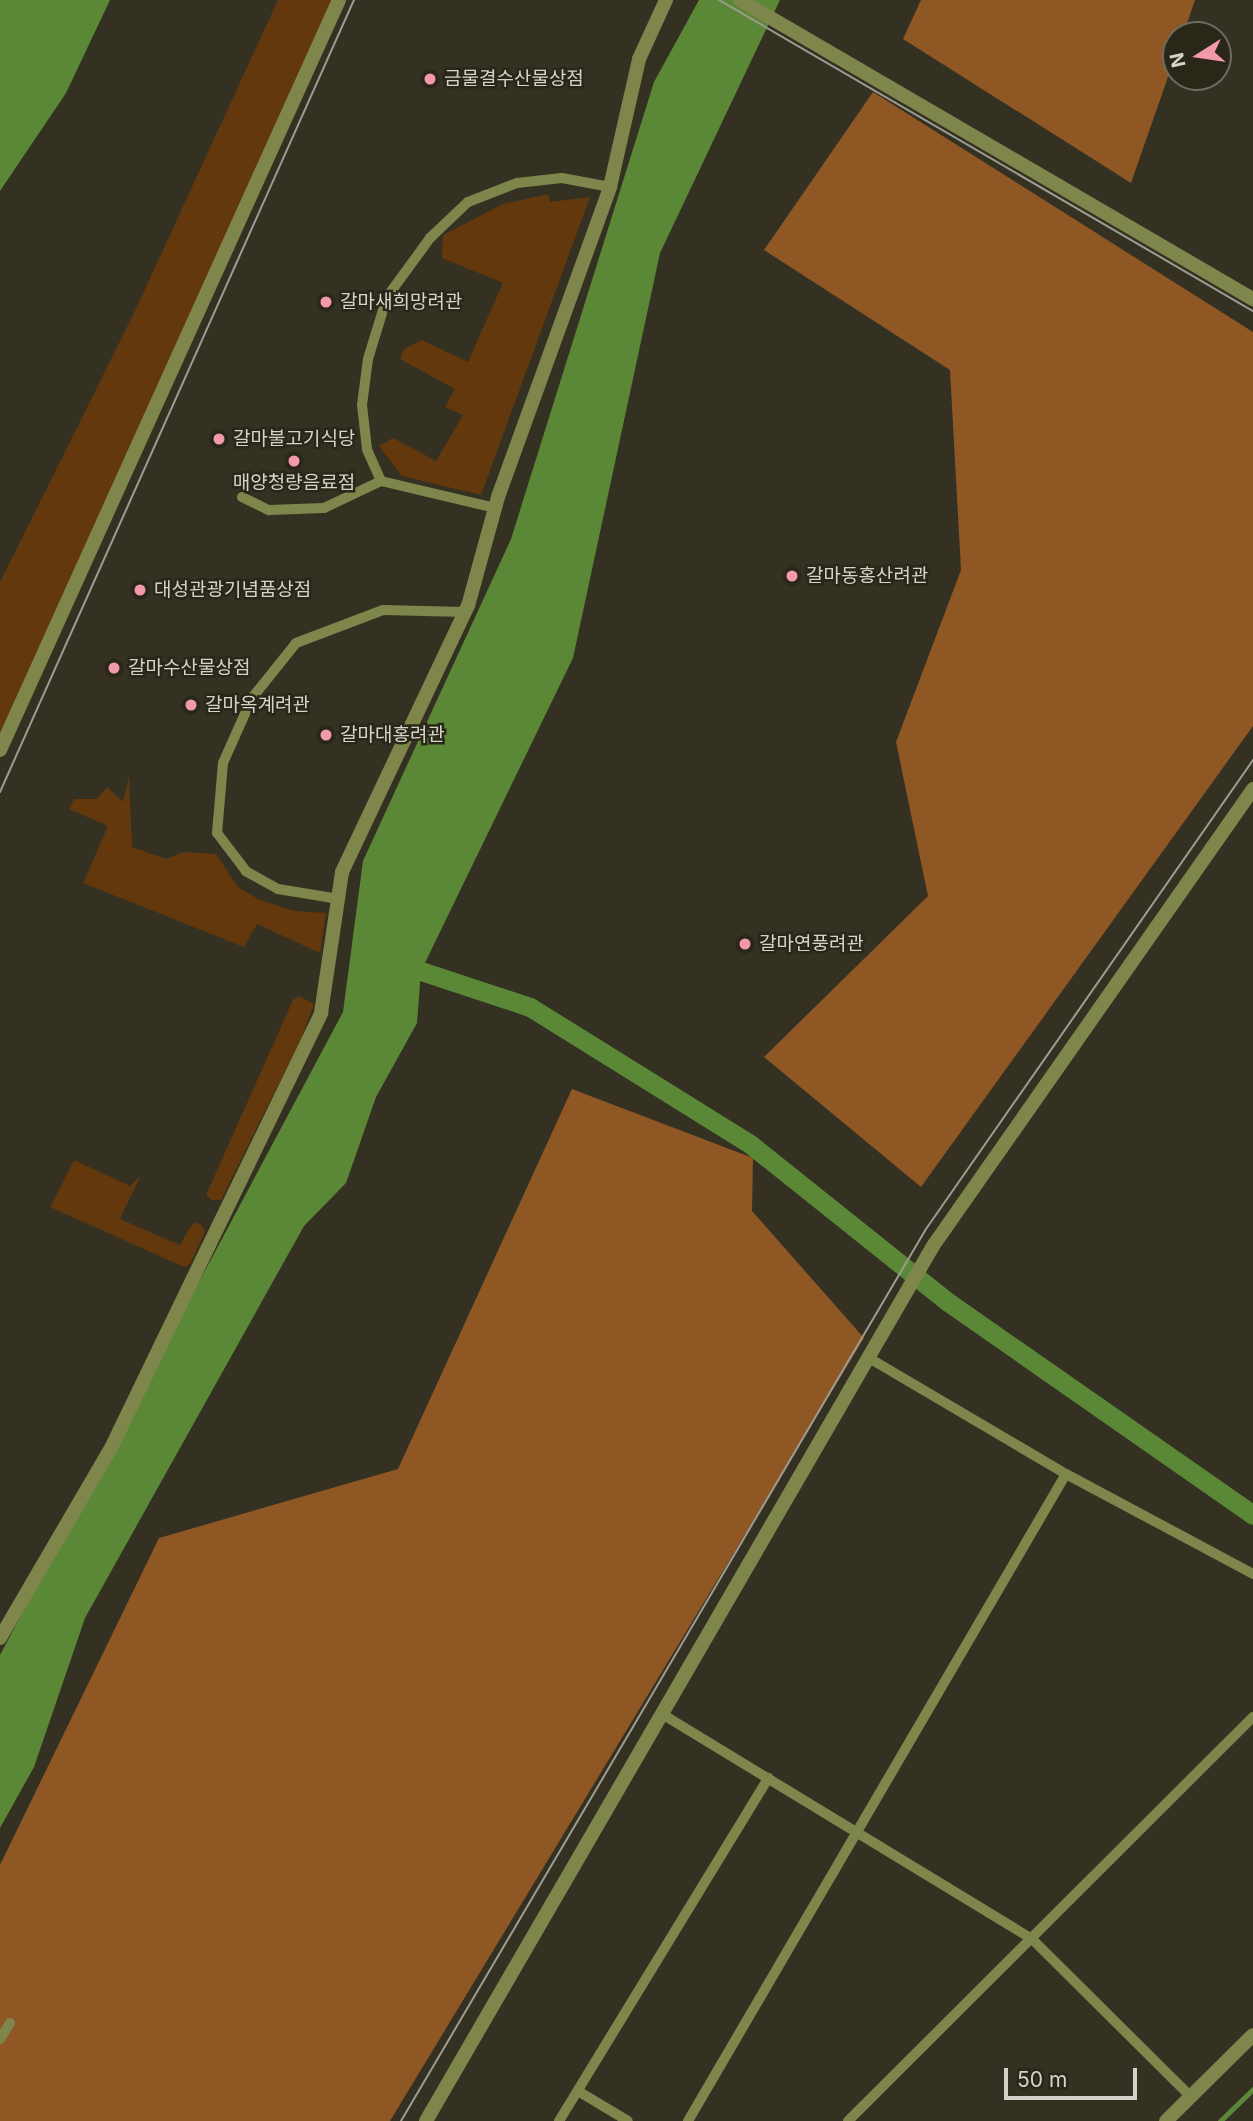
<!DOCTYPE html>
<meta charset="utf-8">
<style>
body{margin:0}
#map{position:relative;width:1253px;height:2121px;overflow:hidden;background:#343123;font-family:Inter,"Noto Sans KR",sans-serif}
div>[style]{position:absolute}
.green>*{inset:0;background:#63380c}
.forest>*{inset:0;background:#8e5724}
.water>*{inset:0;background:#5b8837}
.stream>*{height:5px;margin:-2.5px;padding:0 2.5px;transform-origin:2.5px;border-radius:2.5px;background:#5b8837}
.canal>*{height:19px;margin:-9.5px;padding:0 9.5px;transform-origin:9.5px;border-radius:9.5px;background:#5b8837}
.service>*{height:10px;margin:-5px;padding:0 5px;transform-origin:5px;border-radius:5px;background:#7e864b}
.minor>*{height:14px;margin:-7px;padding:0 7px;transform-origin:7px;border-radius:7px;background:#7e864b}
.tertiary>*{height:14px;margin:-7px;padding:0 7px;transform-origin:7px;border-radius:7px;background:#7e864b}
.tram>*{height:2px;margin:-1px;padding:0 1px;transform-origin:1px;border-radius:1px;background:#9d9c91}
.dots>*{width:19px;height:19px;translate:-50% -50%;box-sizing:border-box;border:4px solid #2a2719;border-radius:50%}
span{translate:-50% -50%;white-space:nowrap;text-align:center;line-height:1.15;-webkit-text-stroke:5px #2a2719;paint-order:stroke}
.poi-label{font-size:19px;color:#d4d3ca}
.left{translate:0 -50%;text-align:left}
.north{position:absolute;left:1162px;top:21px;width:70px;height:70px;box-sizing:border-box;background:#2a2719;border:2px solid #6e6c60;border-radius:50%;rotate:258deg;font-size:19px;font-weight:700;line-height:28px;text-align:center;color:#d4d3ca}
.north::after{content:'';display:block;margin:auto;width:24px;height:32px;background:#f29aac;clip-path:polygon(50% 0,100% 100%,50% 72%,0 100%)}
.scale{position:absolute;left:1004px;top:2068px;width:133px;height:32px;box-sizing:border-box;border:4px solid #d4d3ca;border-top:0;padding-left:9px;font-size:21px;line-height:24px;white-space:nowrap;color:#d4d3ca;-webkit-text-stroke:5px #2a2719;paint-order:stroke}
</style>
<div id="map">
<div class="green">
<div style="clip-path:polygon(278px 0,339px 0,0 750px,0 582px,134px 313px)"></div>
<div style="clip-path:polygon(548px 194px,550px 202px,590px 197px,481px 495px,402px 476px,379px 446px,393px 438px,436px 461px,463px 415px,445px 407px,455px 389px,400px 359px,404px 349px,422px 340px,468px 362px,503px 283px,442px 258px,443px 235px,503px 204px)"></div>
<div style="clip-path:polygon(129px 776px,132px 847px,166px 859px,184px 852px,216px 854px,238px 887px,260px 900px,295px 911px,326px 913px,320px 953px,257px 924px,244px 947px,83px 883px,108px 826px,69px 809px,74px 799px,97px 799px,107px 787px,123px 802px)"></div>
<div style="clip-path:polygon(299px 996px,314px 1004px,301px 1039px,221px 1200px,212px 1200px,206px 1195px,293px 1000px)"></div>
<div style="clip-path:polygon(74px 1160px,130px 1186px,141px 1175px,120px 1219px,180px 1245px,191px 1226px,197px 1222px,203px 1227px,205px 1232px,190px 1264px,184px 1267px,50px 1207px)"></div>
</div>
<div class="forest">
<div style="clip-path:polygon(921px 0,1195px 0,1183px 35px,1176px 35px,1176px 54px,1131px 183px,903px 39px)"></div>
<div style="clip-path:polygon(873px 92px,1253px 332px,1253px 726px,921px 1187px,764px 1057px,928px 896px,896px 742px,961px 570px,950px 370px,764px 250px)"></div>
<div style="clip-path:polygon(572px 1089px,753px 1158px,752px 1211px,864px 1338px,390px 2121px,0 2121px,0 1865px,159px 1538px,398px 1469px)"></div>
</div>
<div class="water">
<div style="clip-path:polygon(0 0,110px 0,66px 93px,0 191px)"></div>
<div style="clip-path:polygon(699px 0,780px 0,660px 253px,573px 658px,421px 971px,417px 1023px,376px 1097px,346px 1183px,304px 1226px,85px 1618px,34px 1767px,0 1828px,0 1655px,343px 1012px,363px 861px,511px 539px,654px 82px)"></div>
</div>
<div class="stream">
<div style="left:1220px;top:2121px;width:46px;rotate:-44.1deg"></div>
</div>
<div class="canal">
<div style="left:421px;top:971px;width:115px;rotate:18.3deg"></div>
<div style="left:530px;top:1007px;width:259px;rotate:31.9deg"></div>
<div style="left:750px;top:1144px;width:253px;rotate:38.6deg"></div>
<div style="left:948px;top:1302px;width:372px;rotate:34.9deg"></div>
</div>
<div class="service">
<div style="left:381px;top:481px;width:35px;rotate:-114deg"></div>
<div style="left:367px;top:449px;width:44px;rotate:-96.5deg"></div>
<div style="left:362px;top:405px;width:46px;rotate:-82.6deg"></div>
<div style="left:368px;top:359px;width:65px;rotate:-73deg"></div>
<div style="left:387px;top:297px;width:73px;rotate:-53.9deg"></div>
<div style="left:430px;top:238px;width:52px;rotate:-43.5deg"></div>
<div style="left:468px;top:202px;width:53px;rotate:-21.2deg"></div>
<div style="left:517px;top:183px;width:45px;rotate:-6.3deg"></div>
<div style="left:562px;top:178px;width:49px;rotate:10.6deg"></div>
<div style="left:242px;top:497px;width:30px;rotate:26deg"></div>
<div style="left:269px;top:510px;width:55px;rotate:-2.1deg"></div>
<div style="left:324px;top:508px;width:63px;rotate:-25.3deg"></div>
<div style="left:381px;top:481px;width:117px;rotate:13.3deg"></div>
<div style="left:339px;top:899px;width:62px;rotate:-170.7deg"></div>
<div style="left:278px;top:889px;width:37px;rotate:-151deg"></div>
<div style="left:246px;top:871px;width:48px;rotate:-127.3deg"></div>
<div style="left:217px;top:833px;width:70px;rotate:-85.1deg"></div>
<div style="left:223px;top:763px;width:71px;rotate:-66deg"></div>
<div style="left:252px;top:698px;width:70px;rotate:-51.3deg"></div>
<div style="left:296px;top:643px;width:93px;rotate:-20.8deg"></div>
<div style="left:383px;top:610px;width:82px;rotate:1.4deg"></div>
<div style="left:869px;top:1358px;width:229px;rotate:30.5deg"></div>
<div style="left:1066px;top:1474px;width:212px;rotate:28.1deg"></div>
<div style="left:662px;top:1714px;width:432px;rotate:31.3deg"></div>
<div style="left:1031px;top:1938px;width:226px;rotate:44.8deg"></div>
<div style="left:0;top:2039px;width:19px;rotate:-58deg"></div>
<div style="left:578px;top:2091px;width:58px;rotate:31deg"></div>
<div style="left:559px;top:2121px;width:402px;rotate:-58.6deg"></div>
<div style="left:688px;top:2121px;width:749px;rotate:-59.71deg"></div>
<div style="left:848px;top:2121px;width:572px;rotate:-44.93deg"></div>
</div>
<div class="minor">
<div style="left:0;top:1638px;width:222px;rotate:-59.7deg"></div>
<div style="left:112px;top:1446px;width:481px;rotate:-64.2deg"></div>
<div style="left:321px;top:1013px;width:143px;rotate:-81.5deg"></div>
<div style="left:342px;top:872px;width:294px;rotate:-64.7deg"></div>
<div style="left:468px;top:606px;width:113px;rotate:-74.6deg"></div>
<div style="left:498px;top:497px;width:330px;rotate:-70.1deg"></div>
<div style="left:610px;top:187px;width:131px;rotate:-77.2deg"></div>
<div style="left:639px;top:59px;width:65px;rotate:-65.4deg"></div>
</div>
<div class="tertiary">
<div style="left:740px;top:0;width:594px;rotate:30.24deg"></div>
<div style="left:0;top:750px;width:823px;rotate:-65.68deg"></div>
<div style="left:426px;top:2121px;width:1011px;rotate:-59.91deg"></div>
<div style="left:933px;top:1246px;width:558px;rotate:-55deg"></div>
<div style="left:1166px;top:2121px;width:122px;rotate:-44.7deg"></div>
</div>
<div class="tram">
<div style="left:719px;top:0;width:618px;rotate:30.22deg"></div>
<div style="left:0;top:792px;width:868px;rotate:-65.92deg"></div>
<div style="left:401px;top:2121px;width:1035px;rotate:-59.52deg"></div>
<div style="left:926px;top:1229px;width:572px;rotate:-55.11deg"></div>
</div>
<div class="dots">
<div style="left:430px;top:79px;background:#f29aac"></div>
<div style="left:326px;top:302px;background:#f29aac"></div>
<div style="left:219px;top:439px;background:#f29aac"></div>
<div style="left:294px;top:461px;background:#f29aac"></div>
<div style="left:792px;top:576px;background:#f29aac"></div>
<div style="left:140px;top:590px;background:#f29aac"></div>
<div style="left:114px;top:668px;background:#f29aac"></div>
<div style="left:191px;top:705px;background:#f29aac"></div>
<div style="left:326px;top:735px;background:#f29aac"></div>
<div style="left:745px;top:944px;background:#f29aac"></div>
</div>
<div class="poi-label">
<span class="left" style="left:444px;top:79px">금물결수산물상점</span>
<span class="left" style="left:340px;top:302px">갈마새희망려관</span>
<span class="left" style="left:233px;top:439px">갈마불고기식당</span>
<span style="left:294px;top:483px">매양청량음료점</span>
<span class="left" style="left:806px;top:576px">갈마동홍산려관</span>
<span class="left" style="left:154px;top:590px">대성관광기념품상점</span>
<span class="left" style="left:128px;top:668px">갈마수산물상점</span>
<span class="left" style="left:205px;top:705px">갈마옥계려관</span>
<span class="left" style="left:340px;top:735px">갈마대홍려관</span>
<span class="left" style="left:759px;top:944px">갈마연풍려관</span>
</div>
<div class="north">N</div>
<div class="scale">50 m</div>
</div>
